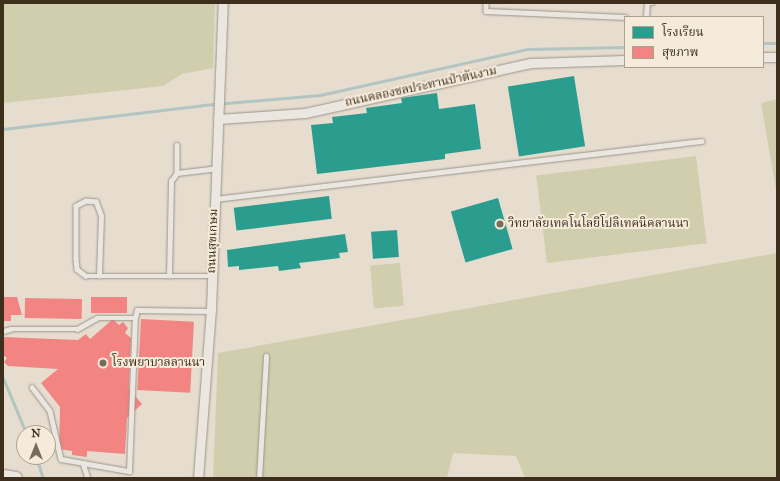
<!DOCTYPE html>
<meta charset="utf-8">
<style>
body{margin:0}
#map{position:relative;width:780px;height:481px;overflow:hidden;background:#e6ddcf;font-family:"IM FELL Great Primer","Noto Serif Thai",serif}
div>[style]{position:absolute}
.green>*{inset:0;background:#d1cead;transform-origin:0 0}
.schools>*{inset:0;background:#2a9d8f;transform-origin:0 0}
.health>*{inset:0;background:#f28482;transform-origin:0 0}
.stream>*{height:3px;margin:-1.5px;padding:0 1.5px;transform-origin:1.5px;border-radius:1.5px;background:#b2c5c2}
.roads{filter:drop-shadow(0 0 1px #9b948a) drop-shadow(0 0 1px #9b948a)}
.lane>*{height:4.5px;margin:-2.25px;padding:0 2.25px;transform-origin:2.25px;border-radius:2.25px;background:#ebe7e0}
.street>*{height:9px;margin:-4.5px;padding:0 4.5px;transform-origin:4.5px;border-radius:4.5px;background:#ebe7e0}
.secondary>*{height:12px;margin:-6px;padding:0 6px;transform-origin:6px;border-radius:6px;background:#ebe7e0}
.dots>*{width:11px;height:11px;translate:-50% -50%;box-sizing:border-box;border:2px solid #f5ebda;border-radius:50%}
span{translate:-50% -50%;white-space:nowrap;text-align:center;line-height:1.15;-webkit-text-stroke:4px #f5ebda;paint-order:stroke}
.street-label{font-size:12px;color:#3e2f1c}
.poi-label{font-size:12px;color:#3e2f1c}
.left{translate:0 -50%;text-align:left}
.frame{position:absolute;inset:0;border:4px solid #3e2f1c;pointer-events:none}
.legend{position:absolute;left:624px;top:16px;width:140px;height:52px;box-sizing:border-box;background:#f5ebda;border:1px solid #aca08e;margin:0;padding:5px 7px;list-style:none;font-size:12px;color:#3e2f1c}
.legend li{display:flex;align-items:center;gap:8px;height:20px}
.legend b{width:20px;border:1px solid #aca08e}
.north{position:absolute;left:16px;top:425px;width:40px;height:40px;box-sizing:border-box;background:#f5ebda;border:1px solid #aca08e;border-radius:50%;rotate:0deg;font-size:11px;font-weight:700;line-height:16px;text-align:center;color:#3e2f1c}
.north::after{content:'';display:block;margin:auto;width:14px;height:18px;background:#796c5b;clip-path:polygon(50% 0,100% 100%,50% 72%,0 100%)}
</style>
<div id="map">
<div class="green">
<div style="clip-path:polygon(3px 3px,215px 3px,213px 68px,182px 74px,163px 86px,3px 103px)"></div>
<div style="clip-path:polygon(777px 99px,777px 195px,761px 103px)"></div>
<div style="left:696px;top:156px;width:88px;height:161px;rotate:83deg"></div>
<div style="clip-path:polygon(777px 253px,777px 478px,525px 478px,516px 456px,453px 453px,447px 478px,213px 478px,218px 353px)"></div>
<div style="left:400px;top:263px;width:43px;height:30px;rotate:85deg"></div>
</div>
<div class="schools">
<div style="left:574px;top:76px;width:71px;height:67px;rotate:81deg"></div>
<div style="clip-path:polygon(437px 93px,439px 109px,475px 104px,481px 149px,445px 154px,445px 159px,317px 174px,311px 125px,333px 123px,332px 117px,367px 113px,366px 108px,402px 103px,401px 98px)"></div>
<div style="left:329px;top:196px;width:23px;height:96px;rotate:83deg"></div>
<div style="left:498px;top:198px;width:53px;height:49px;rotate:74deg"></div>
<div style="left:397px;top:230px;width:27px;height:26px;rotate:86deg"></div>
<div style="clip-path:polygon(345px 234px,348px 252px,339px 253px,340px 258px,299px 263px,301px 268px,279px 271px,278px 266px,239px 270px,239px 266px,228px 267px,227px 250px)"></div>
</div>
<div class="health">
<div style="clip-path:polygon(3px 297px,17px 297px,22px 315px,11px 315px,11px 321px,3px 321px)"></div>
<div style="left:91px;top:297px;width:36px;height:16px"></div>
<div style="left:25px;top:298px;width:57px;height:20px;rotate:1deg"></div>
<div style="clip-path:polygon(113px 319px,119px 325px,123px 322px,128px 328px,125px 333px,131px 338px,129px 389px,142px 404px,127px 418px,125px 454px,87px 451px,87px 457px,72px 455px,72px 451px,59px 449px,60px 407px,41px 383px,58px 369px,8px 366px,4px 362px,7px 358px,3px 355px,3px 337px,78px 340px,86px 334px,90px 339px)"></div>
<div style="left:141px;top:319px;width:53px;height:71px;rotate:3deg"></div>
</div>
<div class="stream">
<div style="left:763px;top:43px;width:14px"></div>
<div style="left:3px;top:129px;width:201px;rotate:-6.8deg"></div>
<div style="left:203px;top:105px;width:117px;rotate:-4.9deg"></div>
<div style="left:320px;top:95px;width:213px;rotate:-12.5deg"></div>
<div style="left:528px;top:49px;width:97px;rotate:-1.2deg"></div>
<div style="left:3px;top:378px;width:60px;rotate:67.3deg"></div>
<div style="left:36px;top:457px;width:22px;rotate:72deg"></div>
</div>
<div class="roads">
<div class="lane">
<div style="left:486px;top:3px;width:8px;rotate:90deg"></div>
<div style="left:486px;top:11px;width:139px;rotate:2.5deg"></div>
<div style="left:646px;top:17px;width:14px;rotate:-86deg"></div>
<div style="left:647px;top:3px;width:6px"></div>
<div style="left:177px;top:145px;width:28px;rotate:90deg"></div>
<div style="left:215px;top:199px;width:490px;rotate:-6.8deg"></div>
<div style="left:99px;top:276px;width:60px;rotate:-88.1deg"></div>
<div style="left:101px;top:216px;width:15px;rotate:-110deg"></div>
<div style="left:96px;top:202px;width:10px;rotate:-174deg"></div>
<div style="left:86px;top:201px;width:11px;rotate:153deg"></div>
<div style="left:76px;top:206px;width:53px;rotate:90deg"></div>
<div style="left:76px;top:259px;width:10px;rotate:84deg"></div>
<div style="left:77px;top:269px;width:11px;rotate:38deg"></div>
<div style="left:86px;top:276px;width:126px"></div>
<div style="left:169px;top:276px;width:95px;rotate:-88.8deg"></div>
<div style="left:171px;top:181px;width:10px;rotate:-53deg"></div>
<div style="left:177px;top:173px;width:39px;rotate:-7deg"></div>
<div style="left:3px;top:331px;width:8px;rotate:-14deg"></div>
<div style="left:11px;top:329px;width:66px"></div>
<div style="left:77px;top:329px;width:23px;rotate:-29deg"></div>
<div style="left:97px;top:318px;width:38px"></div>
<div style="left:135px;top:318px;width:8px;rotate:-76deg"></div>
<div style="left:137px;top:310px;width:73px;rotate:0.8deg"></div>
<div style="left:32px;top:387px;width:30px;rotate:53deg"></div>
<div style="left:50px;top:411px;width:49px;rotate:77.1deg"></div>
<div style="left:61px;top:459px;width:22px;rotate:10deg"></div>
<div style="left:83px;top:463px;width:16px;rotate:72deg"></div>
<div style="left:83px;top:463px;width:47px;rotate:9.9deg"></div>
<div style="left:129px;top:471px;width:153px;rotate:-87.8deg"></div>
<div style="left:259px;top:478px;width:122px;rotate:-86.7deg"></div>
</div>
<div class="street">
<div style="left:763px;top:57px;width:14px"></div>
<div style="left:218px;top:119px;width:87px;rotate:-3.9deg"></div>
<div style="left:305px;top:113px;width:231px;rotate:-12.5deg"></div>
<div style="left:531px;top:63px;width:94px;rotate:-1.8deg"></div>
<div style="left:198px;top:478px;width:169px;rotate:-85.6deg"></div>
<div style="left:211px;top:309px;width:306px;rotate:-87.8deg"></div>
</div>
<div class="secondary">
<div style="left:3px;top:476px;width:13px;rotate:9deg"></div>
</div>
</div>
<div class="dots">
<div style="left:500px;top:224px;background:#796c5b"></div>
<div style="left:103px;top:363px;background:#796c5b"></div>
</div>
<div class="street-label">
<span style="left:421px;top:87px;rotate:-12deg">ถนนคลองชลประทานป่าตันงาม</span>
<span style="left:213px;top:241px;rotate:-88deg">ถนนสุขเกษม</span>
</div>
<div class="poi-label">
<span class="left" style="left:508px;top:224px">วิทยาลัยเทคโนโลยีโปลิเทคนิคลานนา</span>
<span class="left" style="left:112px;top:363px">โรงพยาบาลลานนา</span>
</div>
<div class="frame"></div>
<ul class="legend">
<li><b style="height:11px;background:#2a9d8f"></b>โรงเรียน</li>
<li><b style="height:11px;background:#f28482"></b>สุขภาพ</li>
</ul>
<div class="north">N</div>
</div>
